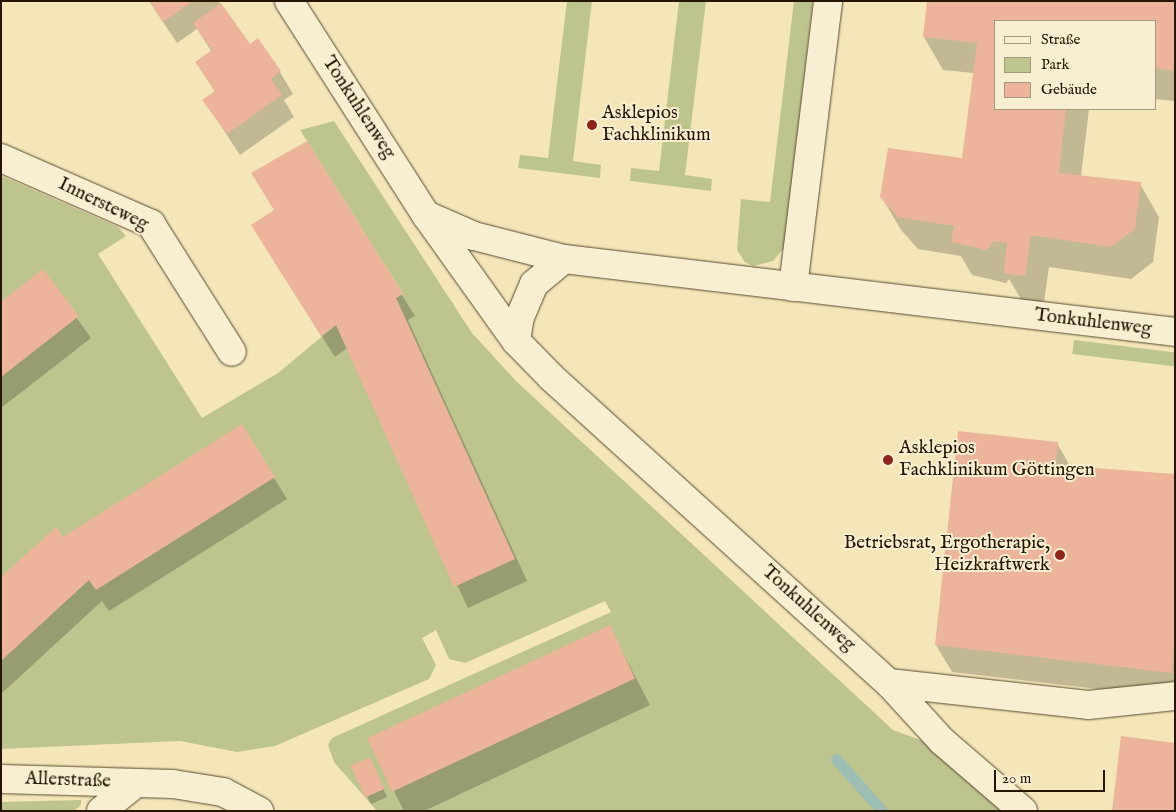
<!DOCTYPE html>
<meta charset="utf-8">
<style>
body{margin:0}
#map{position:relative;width:1176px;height:812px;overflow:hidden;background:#f4e6b9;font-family:"IM FELL English",serif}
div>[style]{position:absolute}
.green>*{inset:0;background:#bec48e;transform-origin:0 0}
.shadow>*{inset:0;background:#0003}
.stream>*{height:11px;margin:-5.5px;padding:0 5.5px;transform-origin:5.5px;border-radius:5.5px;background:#9cbeb4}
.building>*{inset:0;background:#ecb49a;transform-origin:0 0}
.roads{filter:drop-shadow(0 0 1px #59492f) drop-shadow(0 0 1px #59492f)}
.minor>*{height:28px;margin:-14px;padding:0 14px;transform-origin:14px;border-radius:14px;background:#f8efd2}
.dots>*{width:14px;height:14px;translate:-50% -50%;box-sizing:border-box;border:2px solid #f8efd2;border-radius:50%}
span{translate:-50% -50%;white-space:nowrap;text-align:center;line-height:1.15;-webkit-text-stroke:4px #f8efd2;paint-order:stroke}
.street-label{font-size:19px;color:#251501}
.poi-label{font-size:19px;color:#251501}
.left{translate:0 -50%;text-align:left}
.right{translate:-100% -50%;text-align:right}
.frame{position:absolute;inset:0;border:2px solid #251501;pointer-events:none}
.legend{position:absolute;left:994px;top:20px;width:162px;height:90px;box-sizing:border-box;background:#f8efd2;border:1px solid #a4987e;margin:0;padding:6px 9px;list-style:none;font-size:15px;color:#251501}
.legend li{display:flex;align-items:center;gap:10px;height:25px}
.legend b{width:25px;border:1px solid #a4987e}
.scale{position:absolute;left:994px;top:770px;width:111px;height:22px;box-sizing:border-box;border:2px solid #251501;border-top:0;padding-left:6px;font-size:15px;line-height:18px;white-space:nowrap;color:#251501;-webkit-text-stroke:4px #f8efd2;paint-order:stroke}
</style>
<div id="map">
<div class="green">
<div style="clip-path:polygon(567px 1px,592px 1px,573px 161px,601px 165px,600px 178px,518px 168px,520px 155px,548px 158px)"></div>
<div style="clip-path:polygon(679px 1px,706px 1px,685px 175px,712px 179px,711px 191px,630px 181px,631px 168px,659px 171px)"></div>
<div style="clip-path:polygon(794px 1px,813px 1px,784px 248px,773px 261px,753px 266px,745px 262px,737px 250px,741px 199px,770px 202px)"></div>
<div style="clip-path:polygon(334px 121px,472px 333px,516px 381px,893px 730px,931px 744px,1007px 811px,377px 811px,334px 762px,328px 745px,332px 738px,611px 612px,605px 601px,465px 663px,449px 659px,436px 630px,422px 638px,436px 665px,429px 679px,275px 746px,237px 752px,180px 741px,1px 749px,1px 176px,118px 227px,126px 236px,98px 254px,202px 418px,278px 373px,336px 325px,403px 294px,300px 130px)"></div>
<div style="left:1074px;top:340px;width:102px;height:14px;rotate:7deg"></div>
<div style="clip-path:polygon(81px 800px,81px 805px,74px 811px,1px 811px,1px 802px)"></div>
</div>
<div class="shadow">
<div style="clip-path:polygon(149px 1px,218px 1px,249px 46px,257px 40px,280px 72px,293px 94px,284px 100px,294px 117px,240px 155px,204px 100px,215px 92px,197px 63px,212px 52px,197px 29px,177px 43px)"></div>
<div style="clip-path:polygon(928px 1px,1175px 1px,1175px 101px,1155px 99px,1155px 21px,995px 21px,995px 109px,1089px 109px,1081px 176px,1140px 184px,1159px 217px,1153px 262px,1131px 279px,1049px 267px,1043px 309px,1025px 306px,1009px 279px,1006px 283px,972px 275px,961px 256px,918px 249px,901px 230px,881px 196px,963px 160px,974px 73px,943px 70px,924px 37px)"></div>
<div style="clip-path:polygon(307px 143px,415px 316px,408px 320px,527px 581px,468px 608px,347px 348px,335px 357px,265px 247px,275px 211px)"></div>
<div style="clip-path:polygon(43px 271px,91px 338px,1px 408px,1px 303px)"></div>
<div style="clip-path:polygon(242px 426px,287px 499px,109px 611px,102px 601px,1px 694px,1px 579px)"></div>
<div style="clip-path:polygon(959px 433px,1057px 443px,1071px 468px,1175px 475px,1175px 698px,952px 672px,936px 645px)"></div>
<div style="clip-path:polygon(609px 626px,650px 705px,424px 811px,404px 811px,368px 739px)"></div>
<div style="clip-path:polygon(373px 766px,387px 797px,371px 804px,367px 796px)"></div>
</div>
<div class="stream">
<div style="left:836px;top:759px;width:69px;rotate:48.5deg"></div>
</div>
<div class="building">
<div style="clip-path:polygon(150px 1px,193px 1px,163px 22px)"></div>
<div style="clip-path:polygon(927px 1px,1175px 1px,1175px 71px,1155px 68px,1155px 21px,995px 21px,995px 109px,1066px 109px,1059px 173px,1141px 182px,1135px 229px,1111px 247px,1031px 235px,1025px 276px,1004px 273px,1007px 243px,994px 241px,987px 250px,951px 242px,954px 226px,898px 217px,880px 197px,888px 148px,962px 158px,977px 43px,923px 37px)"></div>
<div style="clip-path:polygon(221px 3px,250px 44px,258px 38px,281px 71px,271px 79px,282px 95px,227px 134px,202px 100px,215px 91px,195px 62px,212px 50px,193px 23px)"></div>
<div style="clip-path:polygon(307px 141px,403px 294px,396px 298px,515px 559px,454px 587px,336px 325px,321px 336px,251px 225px,274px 210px,251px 173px)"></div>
<div style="clip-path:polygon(43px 269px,79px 316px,1px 377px,1px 302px)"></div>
<div style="clip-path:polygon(242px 424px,275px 477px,96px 590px,89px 580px,1px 661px,1px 577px,56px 527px,63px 537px)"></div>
<div style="clip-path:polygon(958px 431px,1058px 442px,1056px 465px,1175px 474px,1175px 636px,1172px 673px,935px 645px)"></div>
<div style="left:610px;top:625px;width:59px;height:268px;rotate:65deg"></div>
<div style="clip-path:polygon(1121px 736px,1175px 743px,1175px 811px,1112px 811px)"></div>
<div style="left:370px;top:757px;width:35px;height:21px;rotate:66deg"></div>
</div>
<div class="roads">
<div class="minor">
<div style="left:289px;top:1px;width:254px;rotate:57.4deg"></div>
<div style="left:426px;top:215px;width:155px;rotate:54.5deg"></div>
<div style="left:516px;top:341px;width:50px;rotate:45.8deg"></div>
<div style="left:551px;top:377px;width:456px;rotate:42.2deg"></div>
<div style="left:889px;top:683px;width:79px;rotate:47.6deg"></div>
<div style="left:942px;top:741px;width:107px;rotate:40.8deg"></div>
<div style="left:1px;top:158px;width:164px;rotate:23.7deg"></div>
<div style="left:151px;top:224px;width:151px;rotate:57.7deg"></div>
<div style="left:426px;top:215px;width:52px;rotate:23.6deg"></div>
<div style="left:474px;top:236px;width:93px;rotate:14.3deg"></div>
<div style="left:564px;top:259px;width:615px;rotate:6.81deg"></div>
<div style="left:793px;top:287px;width:288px;rotate:-83deg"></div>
<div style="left:516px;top:341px;width:24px;rotate:-81deg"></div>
<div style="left:520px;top:317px;width:36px;rotate:-67deg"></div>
<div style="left:534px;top:284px;width:39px;rotate:-40deg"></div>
<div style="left:889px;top:683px;width:200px;rotate:6.3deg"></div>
<div style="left:1088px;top:705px;width:87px;rotate:-5.9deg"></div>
<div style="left:1px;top:779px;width:172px;rotate:1.7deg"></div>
<div style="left:173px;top:784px;width:51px;rotate:9.1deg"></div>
<div style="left:223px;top:792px;width:41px;rotate:27.8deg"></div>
<div style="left:101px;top:811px;width:43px;rotate:-38.5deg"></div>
</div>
</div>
<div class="dots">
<div style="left:592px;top:125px;background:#8f2418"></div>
<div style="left:888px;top:460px;background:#8f2418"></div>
<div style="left:1060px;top:555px;background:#8f2418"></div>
</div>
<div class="street-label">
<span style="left:358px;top:108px;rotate:57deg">Tonkuhlenweg</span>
<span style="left:103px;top:205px;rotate:26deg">Innersteweg</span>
<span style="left:1093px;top:323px;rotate:7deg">Tonkuhlenweg</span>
<span style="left:808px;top:609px;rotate:42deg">Tonkuhlenweg</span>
<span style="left:68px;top:781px;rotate:2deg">Allerstraße</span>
</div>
<div class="poi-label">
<span class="left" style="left:602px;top:125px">Asklepios<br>Fachklinikum</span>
<span class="left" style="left:899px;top:460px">Asklepios<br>Fachklinikum Göttingen</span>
<span class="right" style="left:1050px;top:555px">Betriebsrat, Ergotherapie,<br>Heizkraftwerk</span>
</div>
<div class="frame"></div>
<ul class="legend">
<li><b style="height:6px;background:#f8efd2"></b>Straße</li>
<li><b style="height:14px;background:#bec48e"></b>Park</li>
<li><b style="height:14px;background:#ecb49a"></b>Gebäude</li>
</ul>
<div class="scale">20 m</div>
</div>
